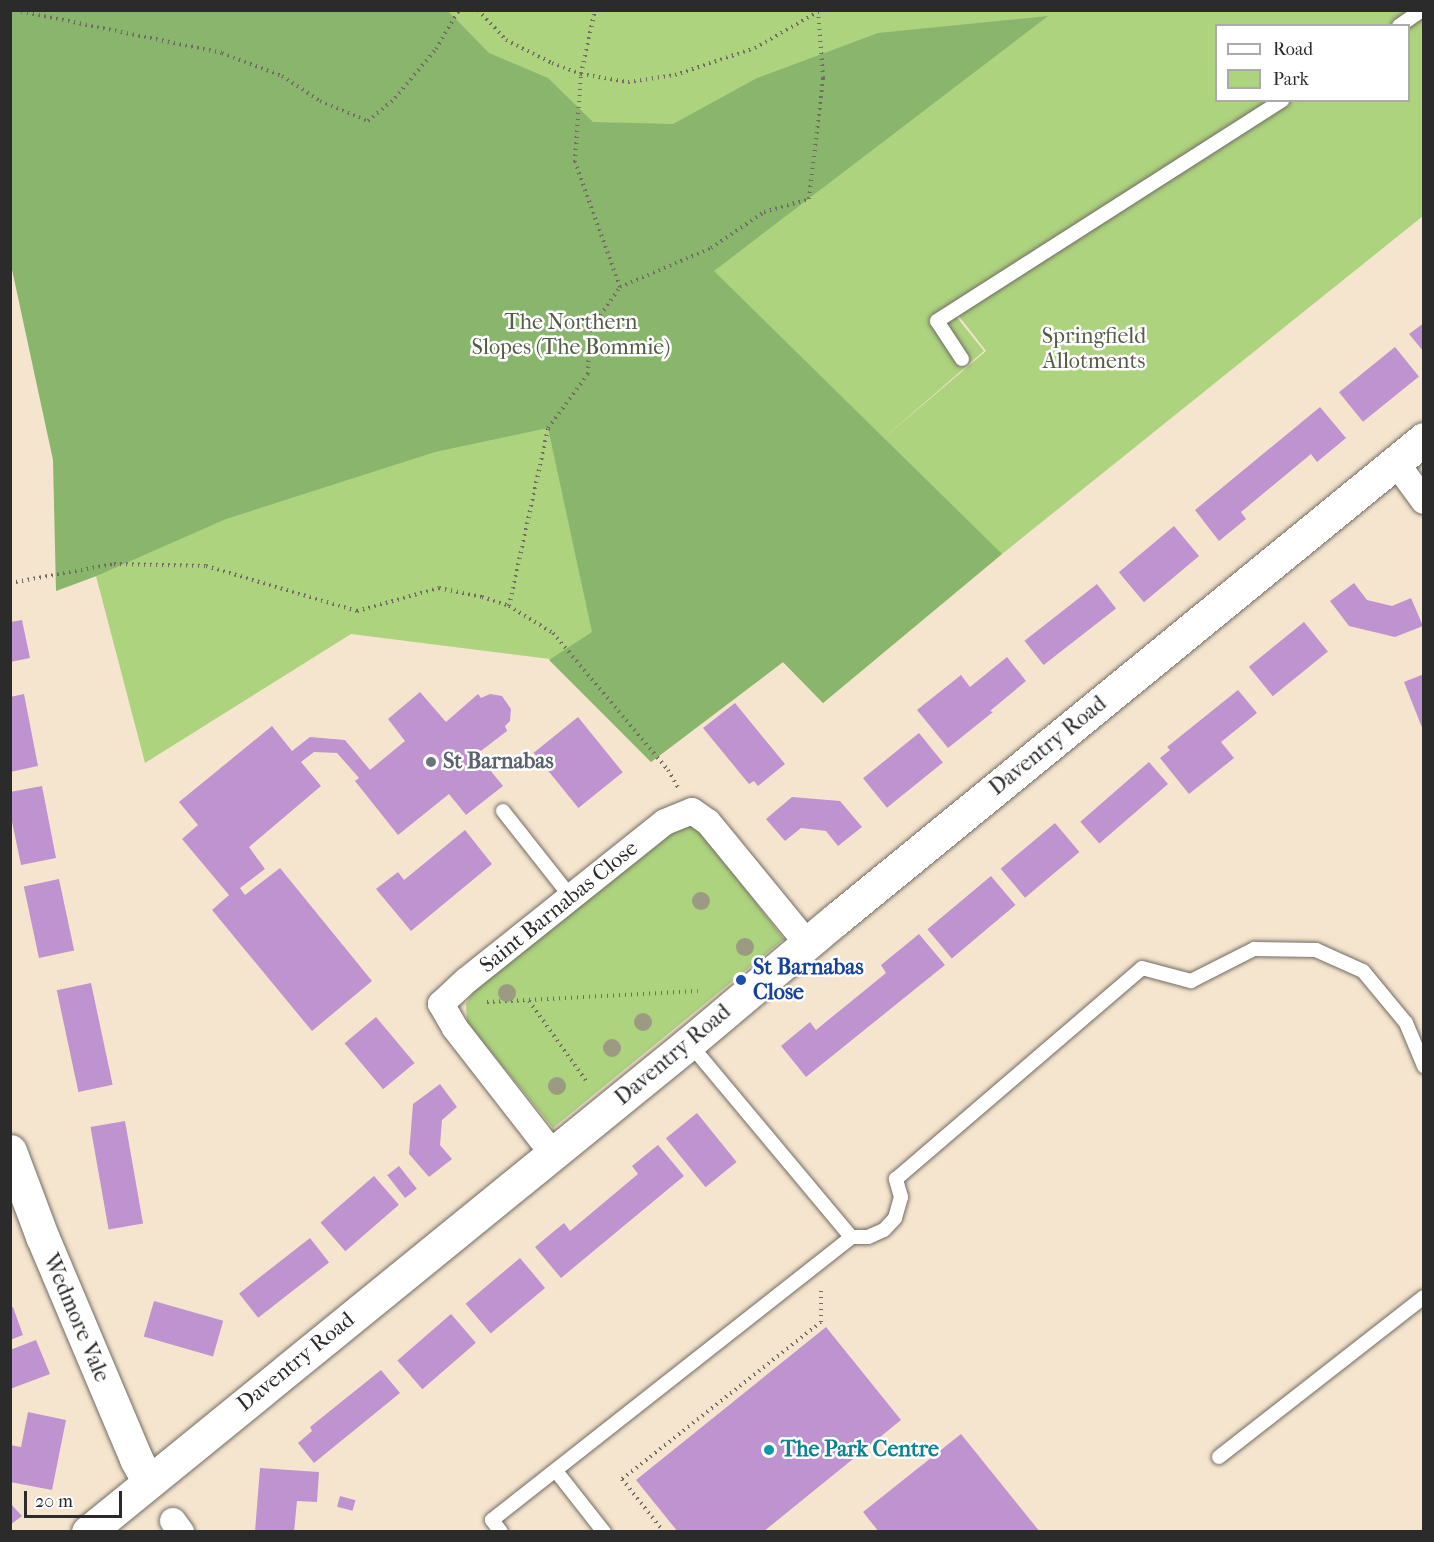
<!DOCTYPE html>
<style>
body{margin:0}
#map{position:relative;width:1434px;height:1542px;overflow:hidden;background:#f6e5ce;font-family:"IM FELL French Canon",serif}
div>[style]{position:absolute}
.green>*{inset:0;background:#add37e}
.forest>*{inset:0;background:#8ab56d}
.building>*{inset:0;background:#bf93d0;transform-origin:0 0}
.path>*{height:4px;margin-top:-2px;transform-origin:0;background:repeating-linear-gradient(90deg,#726c64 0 1.5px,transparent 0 6px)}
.roads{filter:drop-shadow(0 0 2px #726c64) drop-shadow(0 0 2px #726c64)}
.service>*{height:14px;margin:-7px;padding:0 7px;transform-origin:7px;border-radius:7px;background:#fff}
.minor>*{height:26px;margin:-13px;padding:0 13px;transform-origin:13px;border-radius:13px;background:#fff}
.tertiary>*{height:33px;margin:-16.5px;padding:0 16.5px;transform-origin:16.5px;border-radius:16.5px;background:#fff}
.trees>*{width:18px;height:18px;margin:-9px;border-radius:50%;background:#9c9a82}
.dots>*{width:16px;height:16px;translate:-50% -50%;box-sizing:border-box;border:3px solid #fff;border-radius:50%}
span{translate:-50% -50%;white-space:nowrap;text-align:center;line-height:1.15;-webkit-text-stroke:5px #fff;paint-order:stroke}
.park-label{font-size:22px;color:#525d44}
.street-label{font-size:22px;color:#2b2b2b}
.worship-label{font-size:22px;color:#5b616d;font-weight:700}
.left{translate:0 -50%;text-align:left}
.transit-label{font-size:22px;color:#164399;font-weight:700}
.culture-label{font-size:22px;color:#0d838f;font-weight:700}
.frame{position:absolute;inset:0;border:12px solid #2b2b2b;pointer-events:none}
.legend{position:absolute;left:1215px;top:24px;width:195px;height:78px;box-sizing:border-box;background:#fff;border:2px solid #aaa;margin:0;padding:8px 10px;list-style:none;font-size:18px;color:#2b2b2b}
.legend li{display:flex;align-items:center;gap:12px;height:30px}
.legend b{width:30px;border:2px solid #aaa}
.scale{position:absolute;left:24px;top:1491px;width:98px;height:27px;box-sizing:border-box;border:3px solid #2b2b2b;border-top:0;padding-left:8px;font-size:18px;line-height:21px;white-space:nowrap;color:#2b2b2b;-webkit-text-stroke:4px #fff;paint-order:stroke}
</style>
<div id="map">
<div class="green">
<div style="clip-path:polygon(10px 11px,1423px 11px,1404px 25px,1216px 26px,1216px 100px,1288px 101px,955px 315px,984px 351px,878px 443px,986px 351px,958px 315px,1291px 101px,1408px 100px,1408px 26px,1423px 15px,1423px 216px,1002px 554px,823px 703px,783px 662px,651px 762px,550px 659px,351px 634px,145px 763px,96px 576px,55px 460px)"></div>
<div style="clip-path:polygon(689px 817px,784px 939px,553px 1128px,467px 1022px,466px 1004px,476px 987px)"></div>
</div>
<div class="forest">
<div style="clip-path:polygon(10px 11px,448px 11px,489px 53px,548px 78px,593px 122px,673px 124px,757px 78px,878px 33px,1048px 16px,714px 271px,1002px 554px,823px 703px,783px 662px,651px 762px,549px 660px,592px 632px,548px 428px,435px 452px,226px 519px,94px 577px,56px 591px,53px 460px,11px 265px)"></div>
</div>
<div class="building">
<div style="clip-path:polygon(1424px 323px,1424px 352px,1409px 334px)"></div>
<div style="left:1395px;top:347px;width:38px;height:72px;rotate:51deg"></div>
<div style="clip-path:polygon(1320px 407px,1346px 438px,1317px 462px,1311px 454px,1241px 512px,1246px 519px,1219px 541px,1195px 510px)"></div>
<div style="left:1174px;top:526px;width:39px;height:72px;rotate:50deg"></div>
<div style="clip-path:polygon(1354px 583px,1367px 600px,1392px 606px,1411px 598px,1423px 626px,1395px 637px,1349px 626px,1330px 601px)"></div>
<div style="left:1097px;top:584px;width:31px;height:92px;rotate:52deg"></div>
<div style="clip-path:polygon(22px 620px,30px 658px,10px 662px,10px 622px)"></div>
<div style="left:1304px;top:622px;width:38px;height:71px;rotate:51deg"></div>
<div style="clip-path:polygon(1007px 657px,1026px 681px,990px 711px,993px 712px,948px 748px,917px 710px,961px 675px,970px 687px)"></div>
<div style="clip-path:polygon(1424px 674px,1424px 730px,1423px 730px,1404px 682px)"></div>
<div style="clip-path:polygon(1238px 690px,1257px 713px,1221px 742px,1234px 758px,1189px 794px,1160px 758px,1170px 750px,1167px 747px)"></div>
<div style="clip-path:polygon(420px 692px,446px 722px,478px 694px,481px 698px,490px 694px,502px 696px,511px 709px,510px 721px,505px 726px,507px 731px,477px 754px,503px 786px,466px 815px,449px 794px,398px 835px,355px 781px,359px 778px,337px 753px,314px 752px,301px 762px,321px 786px,249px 847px,265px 869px,240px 888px,245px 895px,280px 868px,372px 981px,312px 1031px,212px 910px,229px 895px,182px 839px,198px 825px,179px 802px,272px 726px,292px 751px,310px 737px,345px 740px,370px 770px,405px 741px,388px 719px)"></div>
<div style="clip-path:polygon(24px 694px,38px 766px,10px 772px,10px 697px)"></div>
<div style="clip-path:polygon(735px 703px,785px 764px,758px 786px,754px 781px,749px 784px,703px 728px)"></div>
<div style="left:578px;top:717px;width:71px;height:57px;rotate:51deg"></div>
<div style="left:919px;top:733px;width:38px;height:72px;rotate:51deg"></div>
<div style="left:1149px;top:762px;width:29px;height:91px;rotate:49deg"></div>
<div style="clip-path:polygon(42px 786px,56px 858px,21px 865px,10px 812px,10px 792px)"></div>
<div style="clip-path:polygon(792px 797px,840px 801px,862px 827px,838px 846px,826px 831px,801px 828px,785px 841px,766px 819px)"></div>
<div style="left:1055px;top:823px;width:38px;height:71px;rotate:50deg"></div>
<div style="clip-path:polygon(465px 830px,492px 864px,411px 931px,376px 889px,398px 872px,404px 880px)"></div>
<div style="left:991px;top:876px;width:38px;height:83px;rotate:50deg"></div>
<div style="left:59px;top:879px;width:73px;height:36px;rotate:78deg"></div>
<div style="clip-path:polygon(919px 934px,945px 965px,806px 1077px,781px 1046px,810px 1022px,816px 1030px,886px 973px,881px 965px)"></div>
<div style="left:91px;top:983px;width:104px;height:35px;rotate:78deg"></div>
<div style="left:376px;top:1017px;width:60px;height:41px;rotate:50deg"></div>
<div style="clip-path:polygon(440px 1084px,457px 1107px,442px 1120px,440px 1145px,452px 1159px,429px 1177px,409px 1154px,413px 1104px)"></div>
<div style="left:697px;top:1113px;width:63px;height:40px;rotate:51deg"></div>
<div style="left:125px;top:1121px;width:104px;height:35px;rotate:80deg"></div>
<div style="clip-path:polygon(658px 1145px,684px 1176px,561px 1278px,535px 1247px,564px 1223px,570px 1231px,638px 1174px,632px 1166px)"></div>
<div style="left:399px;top:1166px;width:29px;height:15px;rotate:52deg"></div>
<div style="left:374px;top:1176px;width:38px;height:71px;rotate:49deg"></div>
<div style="left:310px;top:1238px;width:31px;height:90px;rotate:52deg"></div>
<div style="left:520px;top:1258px;width:39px;height:71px;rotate:50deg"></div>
<div style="left:154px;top:1301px;width:72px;height:37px;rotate:16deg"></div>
<div style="clip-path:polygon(13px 1307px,23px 1335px,10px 1340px,10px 1308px)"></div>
<div style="left:451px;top:1314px;width:38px;height:71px;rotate:49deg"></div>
<div style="clip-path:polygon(826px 1327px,901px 1420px,763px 1532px,678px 1532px,636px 1480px)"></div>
<div style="clip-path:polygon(36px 1340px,50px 1374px,10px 1389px,10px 1350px)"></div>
<div style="clip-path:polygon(381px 1370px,400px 1393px,314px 1463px,298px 1443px,312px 1431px,310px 1427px)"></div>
<div style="clip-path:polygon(28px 1412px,66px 1420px,52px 1490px,10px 1482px,10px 1445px,21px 1447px)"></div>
<div style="clip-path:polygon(961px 1434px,1040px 1532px,879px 1532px,863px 1512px)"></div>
<div style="clip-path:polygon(260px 1468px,319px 1472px,317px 1502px,297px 1501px,294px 1532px,255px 1532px)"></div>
<div style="left:340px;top:1496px;width:16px;height:11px;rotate:15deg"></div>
<div style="clip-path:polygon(10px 1503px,22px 1516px,10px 1525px)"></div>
</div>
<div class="path">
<div style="left:15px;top:10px;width:211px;rotate:11.7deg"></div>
<div style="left:222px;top:53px;width:64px;rotate:21deg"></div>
<div style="left:282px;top:76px;width:45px;rotate:33.3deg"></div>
<div style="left:320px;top:101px;width:52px;rotate:22.6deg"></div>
<div style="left:368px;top:121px;width:35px;rotate:-40deg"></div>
<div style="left:395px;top:98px;width:64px;rotate:-50.1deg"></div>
<div style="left:436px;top:49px;width:45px;rotate:-59.5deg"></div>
<div style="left:478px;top:10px;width:41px;rotate:47deg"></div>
<div style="left:506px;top:40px;width:51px;rotate:26.6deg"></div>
<div style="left:552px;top:63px;width:31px;rotate:21deg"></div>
<div style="left:581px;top:74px;width:48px;rotate:9.7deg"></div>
<div style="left:628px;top:82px;width:48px;rotate:-8.5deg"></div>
<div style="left:675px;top:75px;width:84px;rotate:-18.6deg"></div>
<div style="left:755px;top:48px;width:74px;rotate:-30deg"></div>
<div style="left:620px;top:287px;width:99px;rotate:-23.2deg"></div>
<div style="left:711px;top:248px;width:64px;rotate:-34.2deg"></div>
<div style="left:764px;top:212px;width:47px;rotate:-16.1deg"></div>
<div style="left:809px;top:199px;width:122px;rotate:-83.4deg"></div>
<div style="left:823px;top:78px;width:67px;rotate:-94.3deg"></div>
<div style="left:10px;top:583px;width:106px;rotate:-10.4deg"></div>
<div style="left:114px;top:564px;width:92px;rotate:1.2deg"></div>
<div style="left:206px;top:566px;width:158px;rotate:16.6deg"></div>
<div style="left:357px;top:611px;width:85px;rotate:-15.7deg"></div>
<div style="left:439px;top:588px;width:44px;rotate:11.8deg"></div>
<div style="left:482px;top:597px;width:28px;rotate:18deg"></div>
<div style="left:509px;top:606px;width:52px;rotate:31.5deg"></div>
<div style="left:553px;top:633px;width:179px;rotate:50deg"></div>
<div style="left:668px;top:770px;width:20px;rotate:60deg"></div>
<div style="left:509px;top:606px;width:182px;rotate:-77.6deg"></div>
<div style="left:548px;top:428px;width:67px;rotate:-53.5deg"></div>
<div style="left:588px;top:374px;width:44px;rotate:-87.4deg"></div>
<div style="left:590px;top:330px;width:52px;rotate:-55.1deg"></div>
<div style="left:620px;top:287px;width:133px;rotate:-109.8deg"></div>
<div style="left:575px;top:162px;width:88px;rotate:-86.1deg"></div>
<div style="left:581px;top:74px;width:66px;rotate:-77.7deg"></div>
<div style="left:529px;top:1001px;width:100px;rotate:54.4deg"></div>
<div style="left:487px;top:1002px;width:211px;rotate:-3deg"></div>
<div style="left:664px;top:1532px;width:68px;rotate:-128.4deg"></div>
<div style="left:622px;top:1479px;width:253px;rotate:-38.3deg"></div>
<div style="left:821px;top:1322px;width:33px;rotate:-90deg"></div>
</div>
<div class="roads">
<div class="service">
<div style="left:1399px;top:26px;width:28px;rotate:-35deg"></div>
<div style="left:962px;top:359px;width:45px;rotate:-123.3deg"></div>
<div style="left:937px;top:321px;width:410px;rotate:-32.6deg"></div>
<div style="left:503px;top:811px;width:110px;rotate:51.7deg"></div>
<div style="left:689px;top:1043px;width:253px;rotate:50.1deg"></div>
<div style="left:1219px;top:1457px;width:260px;rotate:-38deg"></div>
<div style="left:556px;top:1471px;width:78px;rotate:51.8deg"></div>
<div style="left:501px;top:1532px;width:15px;rotate:-127deg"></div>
<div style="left:492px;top:1520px;width:457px;rotate:-38.2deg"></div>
<div style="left:851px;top:1237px;width:17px"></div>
<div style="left:868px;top:1237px;width:17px;rotate:-24deg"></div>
<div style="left:884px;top:1230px;width:16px;rotate:-47deg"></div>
<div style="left:895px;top:1218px;width:22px;rotate:-74deg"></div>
<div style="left:901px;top:1197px;width:19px;rotate:-106deg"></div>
<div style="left:896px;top:1179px;width:324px;rotate:-40.6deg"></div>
<div style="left:1142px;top:968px;width:51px;rotate:14.9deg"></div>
<div style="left:1191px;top:981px;width:71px;rotate:-26.9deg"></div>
<div style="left:1254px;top:949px;width:62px;rotate:0.9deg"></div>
<div style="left:1316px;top:950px;width:51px;rotate:24.1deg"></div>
<div style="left:1363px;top:971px;width:67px;rotate:50.4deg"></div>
<div style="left:1406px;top:1023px;width:47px;rotate:67.3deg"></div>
</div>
<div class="minor">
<div style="left:1393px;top:464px;width:16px;rotate:43deg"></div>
<div style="left:1405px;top:475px;width:32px;rotate:54deg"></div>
<div style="left:553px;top:1154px;width:160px;rotate:-127.9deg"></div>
<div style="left:455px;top:1028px;width:28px;rotate:-120deg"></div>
<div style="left:441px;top:1004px;width:35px;rotate:-43deg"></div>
<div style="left:467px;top:980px;width:253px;rotate:-38.6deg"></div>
<div style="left:665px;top:822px;width:29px;rotate:-22deg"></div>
<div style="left:692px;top:811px;width:19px;rotate:35deg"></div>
<div style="left:708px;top:822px;width:156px;rotate:50.7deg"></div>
<div style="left:173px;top:1521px;width:14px;rotate:54deg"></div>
</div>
<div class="tertiary">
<div style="left:10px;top:1151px;width:91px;rotate:69.4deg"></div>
<div style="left:42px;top:1236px;width:242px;rotate:67.1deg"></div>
<div style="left:136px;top:1459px;width:25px;rotate:61deg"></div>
<div style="left:88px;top:1532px;width:775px;rotate:-39.13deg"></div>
<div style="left:689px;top:1043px;width:189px;rotate:-40.1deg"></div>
<div style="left:834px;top:921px;width:762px;rotate:-39.25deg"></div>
</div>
</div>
<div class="trees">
<div style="left:701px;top:901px"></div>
<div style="left:745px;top:947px"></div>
<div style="left:507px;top:993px"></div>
<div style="left:643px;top:1022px"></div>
<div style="left:612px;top:1048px"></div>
<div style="left:557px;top:1086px"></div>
</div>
<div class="dots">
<div style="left:431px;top:762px;background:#6b7280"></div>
<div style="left:741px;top:980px;background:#1a4fb4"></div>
<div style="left:769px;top:1450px;background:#0f9aa8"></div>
</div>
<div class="park-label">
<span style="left:571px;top:335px">The Northern<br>Slopes (The Bommie)</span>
<span style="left:1094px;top:349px">Springfield<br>Allotments</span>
</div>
<div class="street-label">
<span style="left:1048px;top:746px;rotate:-39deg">Daventry Road</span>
<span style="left:559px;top:907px;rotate:-39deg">Saint Barnabas Close</span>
<span style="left:673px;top:1055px;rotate:-40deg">Daventry Road</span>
<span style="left:76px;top:1318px;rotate:67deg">Wedmore Vale</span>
<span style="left:296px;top:1362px;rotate:-39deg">Daventry Road</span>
</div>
<div class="worship-label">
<span class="left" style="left:443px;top:762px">St Barnabas</span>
</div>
<div class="transit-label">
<span class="left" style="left:753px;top:980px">St Barnabas<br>Close</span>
</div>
<div class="culture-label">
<span class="left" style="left:781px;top:1450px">The Park Centre</span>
</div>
<div class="frame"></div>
<ul class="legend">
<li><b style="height:8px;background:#fff"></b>Road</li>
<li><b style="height:16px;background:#add37e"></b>Park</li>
</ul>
<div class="scale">20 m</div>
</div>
